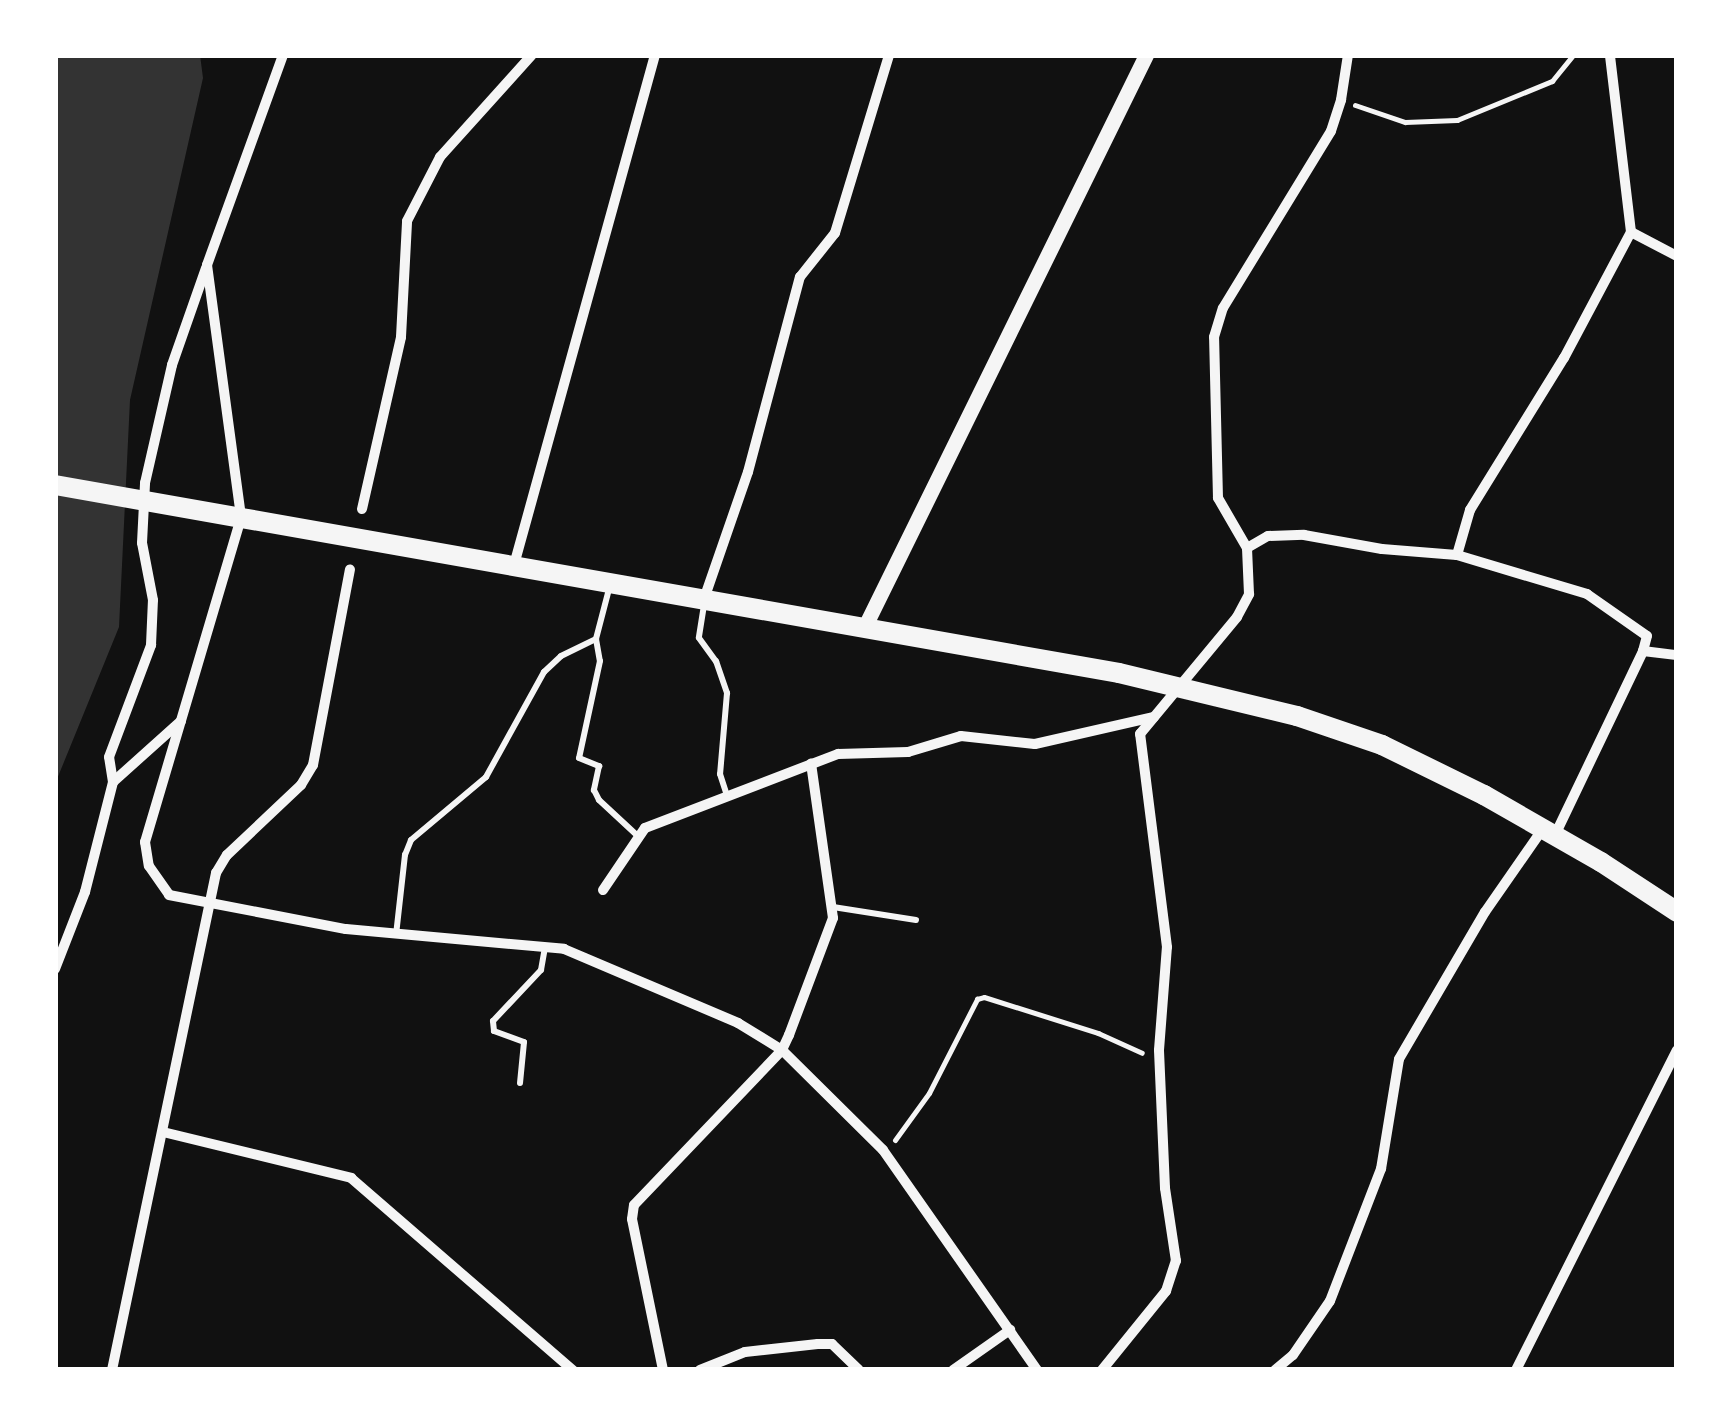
<!DOCTYPE html>
<style>
body{margin:0}
#map{position:relative;width:1732px;height:1425px;overflow:hidden;background:#111;font-family:Raleway,sans-serif}
div>[style]{position:absolute}
.water>*{inset:0;background:#333}
.path>*{height:5px;margin:-2.5px;padding:0 2.5px;transform-origin:2.5px;border-radius:2.5px;background:#f5f5f5}
.service>*{height:6px;margin:-3px;padding:0 3px;transform-origin:3px;border-radius:3px;background:#f5f5f5}
.minor>*{height:10px;margin:-5px;padding:0 5px;transform-origin:5px;border-radius:5px;background:#f5f5f5}
.tertiary>*{height:15px;margin:-7.5px;padding:0 7.5px;transform-origin:7.5px;border-radius:7.5px;background:#f5f5f5}
.trunk>*{height:20px;margin:-10px;padding:0 10px;transform-origin:10px;border-radius:10px;background:#f5f5f5}
span{translate:-50% -50%;white-space:nowrap;text-align:center;line-height:1.15;-webkit-text-stroke:10px #fff;paint-order:stroke}
.frame{position:absolute;inset:0;border:58px solid #fff;pointer-events:none}
</style>
<div id="map">
<div class="water">
<div style="clip-path:polygon(55px 55px,200px 55px,203px 78px,130px 400px,119px 627px,55px 784px)"></div>
</div>
<div class="path">
<div style="left:1355px;top:105px;width:53px;rotate:18.8deg"></div>
<div style="left:1405px;top:122px;width:52px;rotate:-2.2deg"></div>
<div style="left:1457px;top:120px;width:103px;rotate:-22.3deg"></div>
<div style="left:1552px;top:81px;width:33px;rotate:-51deg"></div>
<div style="left:895px;top:1140px;width:58px;rotate:-54.1deg"></div>
<div style="left:929px;top:1093px;width:106px;rotate:-62.9deg"></div>
<div style="left:977px;top:999px;width:7px;rotate:-16deg"></div>
<div style="left:984px;top:997px;width:120px;rotate:17.5deg"></div>
<div style="left:1098px;top:1033px;width:48px;rotate:24.4deg"></div>
</div>
<div class="service">
<div style="left:609px;top:589px;width:52px;rotate:104.6deg"></div>
<div style="left:596px;top:639px;width:22px;rotate:80deg"></div>
<div style="left:600px;top:661px;width:99px;rotate:102.2deg"></div>
<div style="left:579px;top:758px;width:22px;rotate:22deg"></div>
<div style="left:599px;top:766px;width:25px;rotate:102deg"></div>
<div style="left:594px;top:790px;width:11px;rotate:63deg"></div>
<div style="left:599px;top:800px;width:54px;rotate:42.8deg"></div>
<div style="left:704px;top:605px;width:33px;rotate:99deg"></div>
<div style="left:699px;top:638px;width:29px;rotate:54deg"></div>
<div style="left:716px;top:661px;width:34px;rotate:71deg"></div>
<div style="left:727px;top:693px;width:81px;rotate:94.9deg"></div>
<div style="left:720px;top:774px;width:23px;rotate:72deg"></div>
<div style="left:833px;top:907px;width:84px;rotate:8.9deg"></div>
<div style="left:396px;top:935px;width:81px;rotate:-83.6deg"></div>
<div style="left:405px;top:855px;width:16px;rotate:-68deg"></div>
<div style="left:411px;top:840px;width:98px;rotate:-40deg"></div>
<div style="left:486px;top:777px;width:120px;rotate:-61.1deg"></div>
<div style="left:544px;top:672px;width:23px;rotate:-43deg"></div>
<div style="left:561px;top:656px;width:39px;rotate:-26deg"></div>
<div style="left:520px;top:1083px;width:41px;rotate:-84.4deg"></div>
<div style="left:524px;top:1042px;width:32px;rotate:-160deg"></div>
<div style="left:494px;top:1031px;width:10px;rotate:-96deg"></div>
<div style="left:493px;top:1021px;width:70px;rotate:-46.7deg"></div>
<div style="left:541px;top:970px;width:22px;rotate:-80deg"></div>
</div>
<div class="minor">
<div style="left:283px;top:55px;width:223px;rotate:109.9deg"></div>
<div style="left:207px;top:265px;width:255px;rotate:82.3deg"></div>
<div style="left:241px;top:518px;width:338px;rotate:106.5deg"></div>
<div style="left:145px;top:842px;width:24px;rotate:81deg"></div>
<div style="left:149px;top:866px;width:35px;rotate:55deg"></div>
<div style="left:169px;top:895px;width:180px;rotate:10.9deg"></div>
<div style="left:346px;top:929px;width:219px;rotate:5.2deg"></div>
<div style="left:564px;top:949px;width:189px;rotate:23deg"></div>
<div style="left:738px;top:1023px;width:52px;rotate:31.5deg"></div>
<div style="left:782px;top:1050px;width:142px;rotate:44.7deg"></div>
<div style="left:883px;top:1150px;width:269px;rotate:55deg"></div>
<div style="left:1631px;top:232px;width:52px;rotate:27.6deg"></div>
<div style="left:362px;top:509px;width:176px;rotate:-77.2deg"></div>
<div style="left:401px;top:337px;width:116px;rotate:-87deg"></div>
<div style="left:407px;top:221px;width:72px;rotate:-62.7deg"></div>
<div style="left:440px;top:157px;width:137px;rotate:-48deg"></div>
<div style="left:1247px;top:548px;width:24px;rotate:-30deg"></div>
<div style="left:1268px;top:536px;width:36px;rotate:-2deg"></div>
<div style="left:1304px;top:535px;width:79px;rotate:10.2deg"></div>
<div style="left:1382px;top:549px;width:75px;rotate:4.6deg"></div>
<div style="left:1457px;top:555px;width:136px;rotate:16.7deg"></div>
<div style="left:1587px;top:594px;width:73px;rotate:35deg"></div>
<div style="left:1647px;top:636px;width:16px;rotate:105deg"></div>
<div style="left:1457px;top:555px;width:47px;rotate:-73.9deg"></div>
<div style="left:1470px;top:510px;width:179px;rotate:-58.3deg"></div>
<div style="left:1564px;top:358px;width:143px;rotate:-62deg"></div>
<div style="left:1631px;top:232px;width:178px;rotate:-96.8deg"></div>
<div style="left:514px;top:565px;width:529px;rotate:-74.55deg"></div>
<div style="left:704px;top:599px;width:134px;rotate:-70.9deg"></div>
<div style="left:748px;top:472px;width:202px;rotate:-75.1deg"></div>
<div style="left:800px;top:277px;width:56px;rotate:-51.5deg"></div>
<div style="left:835px;top:233px;width:186px;rotate:-73.1deg"></div>
<div style="left:181px;top:721px;width:91px;rotate:138.1deg"></div>
<div style="left:113px;top:782px;width:25px;rotate:-99deg"></div>
<div style="left:109px;top:757px;width:120px;rotate:-69.4deg"></div>
<div style="left:151px;top:645px;width:45px;rotate:-87.5deg"></div>
<div style="left:153px;top:600px;width:58px;rotate:-100.9deg"></div>
<div style="left:142px;top:543px;width:60px;rotate:-87.1deg"></div>
<div style="left:145px;top:483px;width:121px;rotate:-77.1deg"></div>
<div style="left:172px;top:365px;width:103px;rotate:-70.7deg"></div>
<div style="left:1555px;top:835px;width:204px;rotate:-64.4deg"></div>
<div style="left:1643px;top:651px;width:34px;rotate:7deg"></div>
<div style="left:603px;top:890px;width:75px;rotate:-55.9deg"></div>
<div style="left:645px;top:828px;width:207px;rotate:-21deg"></div>
<div style="left:838px;top:754px;width:70px;rotate:-1.6deg"></div>
<div style="left:908px;top:752px;width:55px;rotate:-16.8deg"></div>
<div style="left:961px;top:736px;width:74px;rotate:6.2deg"></div>
<div style="left:1035px;top:744px;width:122px;rotate:-12.8deg"></div>
<div style="left:55px;top:969px;width:83px;rotate:-68.7deg"></div>
<div style="left:85px;top:892px;width:114px;rotate:-75.7deg"></div>
<div style="left:163px;top:1132px;width:194px;rotate:13.7deg"></div>
<div style="left:351px;top:1178px;width:294px;rotate:40.9deg"></div>
<div style="left:112px;top:1370px;width:508px;rotate:-78.18deg"></div>
<div style="left:216px;top:873px;width:21px;rotate:-59deg"></div>
<div style="left:227px;top:855px;width:102px;rotate:-43.4deg"></div>
<div style="left:301px;top:785px;width:23px;rotate:-59deg"></div>
<div style="left:313px;top:765px;width:199px;rotate:-79.3deg"></div>
<div style="left:663px;top:1370px;width:154px;rotate:-101.6deg"></div>
<div style="left:632px;top:1219px;width:14px;rotate:-82deg"></div>
<div style="left:634px;top:1205px;width:214px;rotate:-46.3deg"></div>
<div style="left:782px;top:1050px;width:17px;rotate:-65deg"></div>
<div style="left:789px;top:1035px;width:125px;rotate:-69.4deg"></div>
<div style="left:833px;top:918px;width:156px;rotate:-98.1deg"></div>
<div style="left:700px;top:1370px;width:48px;rotate:-21.8deg"></div>
<div style="left:745px;top:1352px;width:73px;rotate:-6.3deg"></div>
<div style="left:818px;top:1344px;width:14px"></div>
<div style="left:832px;top:1344px;width:37px;rotate:44deg"></div>
<div style="left:953px;top:1370px;width:70px;rotate:-35.1deg"></div>
<div style="left:1102px;top:1370px;width:102px;rotate:-51deg"></div>
<div style="left:1166px;top:1291px;width:32px;rotate:-72deg"></div>
<div style="left:1176px;top:1261px;width:74px;rotate:-98.6deg"></div>
<div style="left:1165px;top:1188px;width:138px;rotate:-92.5deg"></div>
<div style="left:1159px;top:1050px;width:103px;rotate:-85.6deg"></div>
<div style="left:1167px;top:947px;width:215px;rotate:-97.2deg"></div>
<div style="left:1140px;top:734px;width:152px;rotate:-50.3deg"></div>
<div style="left:1237px;top:617px;width:26px;rotate:-62deg"></div>
<div style="left:1249px;top:594px;width:46px;rotate:-92.5deg"></div>
<div style="left:1247px;top:548px;width:58px;rotate:-120.1deg"></div>
<div style="left:1218px;top:498px;width:161px;rotate:-91.4deg"></div>
<div style="left:1214px;top:337px;width:30px;rotate:-73deg"></div>
<div style="left:1223px;top:308px;width:207px;rotate:-58.6deg"></div>
<div style="left:1331px;top:131px;width:33px;rotate:-72deg"></div>
<div style="left:1341px;top:100px;width:46px;rotate:-81.2deg"></div>
<div style="left:1275px;top:1370px;width:23px;rotate:-40deg"></div>
<div style="left:1293px;top:1355px;width:65px;rotate:-55.6deg"></div>
<div style="left:1330px;top:1301px;width:142px;rotate:-68.9deg"></div>
<div style="left:1381px;top:1169px;width:111px;rotate:-80.7deg"></div>
<div style="left:1399px;top:1059px;width:170px;rotate:-59.7deg"></div>
<div style="left:1485px;top:912px;width:100px;rotate:-55.2deg"></div>
<div style="left:1516px;top:1370px;width:358px;rotate:-63.3deg"></div>
</div>
<div class="tertiary">
<div style="left:864px;top:628px;width:639px;rotate:-63.8deg"></div>
</div>
<div class="trunk">
<div style="left:55px;top:485px;width:1080px;rotate:10.02deg"></div>
<div style="left:1119px;top:673px;width:183px;rotate:13.6deg"></div>
<div style="left:1297px;top:716px;width:90px;rotate:18.8deg"></div>
<div style="left:1382px;top:745px;width:114px;rotate:26.1deg"></div>
<div style="left:1484px;top:795px;width:135px;rotate:29.8deg"></div>
<div style="left:1601px;top:862px;width:91px;rotate:33.3deg"></div>
</div>
<div class="frame"></div>
</div>
